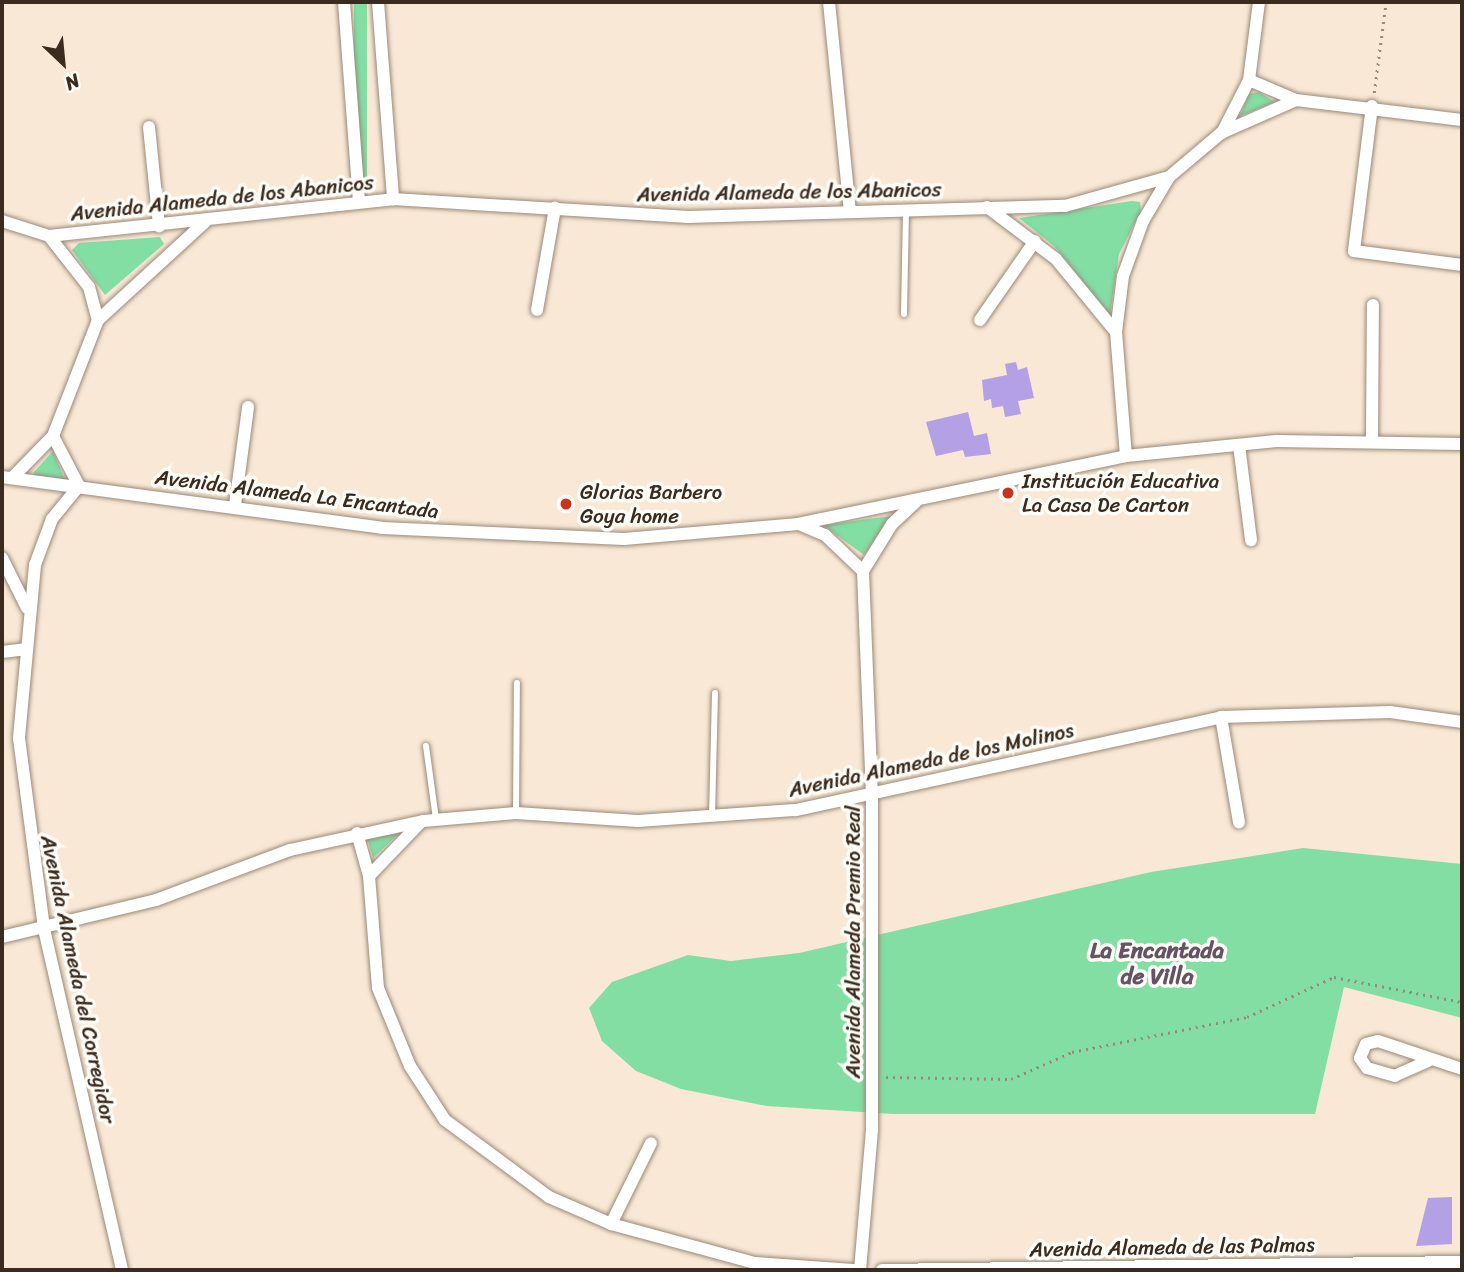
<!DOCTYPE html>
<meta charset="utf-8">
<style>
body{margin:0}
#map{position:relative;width:1464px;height:1272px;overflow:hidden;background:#f8e8d5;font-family:Sriracha,sans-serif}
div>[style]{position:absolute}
.green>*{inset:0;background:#83dea4;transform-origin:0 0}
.building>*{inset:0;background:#b3a0e5}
.path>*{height:2.5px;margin-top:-1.25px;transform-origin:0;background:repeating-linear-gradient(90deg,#9a897a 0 2px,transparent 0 7px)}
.roads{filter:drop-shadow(0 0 2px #9a897a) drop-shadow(0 0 2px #9a897a)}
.lane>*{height:6px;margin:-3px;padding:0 3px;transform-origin:3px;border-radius:3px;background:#fff}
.street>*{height:12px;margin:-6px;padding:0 6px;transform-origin:6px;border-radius:6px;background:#fff}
.dots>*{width:19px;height:19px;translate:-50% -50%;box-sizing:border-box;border:4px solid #fdfcf7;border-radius:50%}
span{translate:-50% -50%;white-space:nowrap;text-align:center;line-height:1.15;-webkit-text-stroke:7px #fdfcf7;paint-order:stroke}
.street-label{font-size:21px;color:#3b2a1e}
.poi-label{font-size:21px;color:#3b2a1e}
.left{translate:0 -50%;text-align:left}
.neighbourhood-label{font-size:23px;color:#655364;font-weight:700}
.frame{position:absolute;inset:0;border:4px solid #3b2a1e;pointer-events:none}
.north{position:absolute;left:28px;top:28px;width:70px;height:70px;-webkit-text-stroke:5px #fdfcf7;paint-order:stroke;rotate:154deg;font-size:19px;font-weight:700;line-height:28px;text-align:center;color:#3b2a1e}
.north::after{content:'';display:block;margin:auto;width:24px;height:32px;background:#3b2a1e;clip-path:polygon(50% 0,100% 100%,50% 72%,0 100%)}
</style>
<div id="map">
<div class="green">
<div style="left:354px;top:2px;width:13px;height:191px"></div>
<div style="clip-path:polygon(1259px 92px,1275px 102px,1240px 116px,1249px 94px)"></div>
<div style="clip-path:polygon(1132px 201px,1140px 202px,1141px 211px,1119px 254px,1110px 315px,1054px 246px,1019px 218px)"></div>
<div style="clip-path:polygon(160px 237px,164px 244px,105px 295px,72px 250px,79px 243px)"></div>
<div style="clip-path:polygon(53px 451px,65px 480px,35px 477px,34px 472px)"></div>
<div style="clip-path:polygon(891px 516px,864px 555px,823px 525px)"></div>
<div style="clip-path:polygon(398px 834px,373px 858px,367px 837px)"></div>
<div style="clip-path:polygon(1303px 848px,1462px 864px,1462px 1018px,1344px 987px,1315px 1114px,893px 1114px,767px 1106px,681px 1089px,636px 1071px,602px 1041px,589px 1008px,612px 982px,688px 955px,731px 961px,799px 953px,1151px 872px)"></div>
</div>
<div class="building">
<div style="clip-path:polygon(1016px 362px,1018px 370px,1027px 367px,1034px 398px,1018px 401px,1021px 414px,1005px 417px,1003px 406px,992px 408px,991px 399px,984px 401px,982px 380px,1007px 375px,1005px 364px)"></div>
<div style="clip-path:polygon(968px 412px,974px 436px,987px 433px,991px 454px,965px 457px,963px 450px,936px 456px,926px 422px)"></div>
<div style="clip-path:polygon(1452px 1197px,1452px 1244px,1416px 1246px,1428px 1198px)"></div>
</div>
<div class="path">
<div style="left:1374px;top:93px;width:92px;rotate:-82.5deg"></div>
<div style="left:886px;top:1077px;width:125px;rotate:0.9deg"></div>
<div style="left:1011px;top:1079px;width:67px;rotate:-23.9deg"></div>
<div style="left:1072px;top:1052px;width:178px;rotate:-11.3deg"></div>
<div style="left:1247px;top:1017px;width:96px;rotate:-24.7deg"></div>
<div style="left:1334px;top:977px;width:130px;rotate:11.1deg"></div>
</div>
<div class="roads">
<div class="lane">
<div style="left:904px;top:314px;width:103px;rotate:-88.9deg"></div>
<div style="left:426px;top:746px;width:74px;rotate:82.2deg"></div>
<div style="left:516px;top:813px;width:130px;rotate:-89.6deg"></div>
<div style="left:712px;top:816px;width:123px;rotate:-88.6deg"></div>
</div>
<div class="street">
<div style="left:344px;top:2px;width:200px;rotate:85.7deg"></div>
<div style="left:378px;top:2px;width:198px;rotate:85.6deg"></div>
<div style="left:829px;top:2px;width:210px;rotate:84.3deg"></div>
<div style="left:1249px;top:80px;width:51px;rotate:23.1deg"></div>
<div style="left:1372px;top:106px;width:146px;rotate:97.1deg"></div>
<div style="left:1354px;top:251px;width:109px;rotate:7.4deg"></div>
<div style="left:149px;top:127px;width:100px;rotate:84.2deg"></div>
<div style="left:1222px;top:133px;width:59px;rotate:-63deg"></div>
<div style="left:1249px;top:80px;width:79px;rotate:-82.7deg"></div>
<div style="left:987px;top:207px;width:86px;rotate:37deg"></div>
<div style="left:1056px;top:259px;width:94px;rotate:50.6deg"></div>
<div style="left:2px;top:221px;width:49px;rotate:17.7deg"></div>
<div style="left:49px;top:236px;width:346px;rotate:-6.1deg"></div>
<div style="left:393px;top:199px;width:296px;rotate:3.5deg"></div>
<div style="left:688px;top:217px;width:377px;rotate:-1.7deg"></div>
<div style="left:1065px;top:206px;width:108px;rotate:-15.6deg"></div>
<div style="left:1169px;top:177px;width:68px;rotate:-40.2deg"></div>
<div style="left:1221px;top:133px;width:82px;rotate:-23.7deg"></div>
<div style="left:1296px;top:100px;width:167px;rotate:6.9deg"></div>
<div style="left:49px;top:236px;width:65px;rotate:51.9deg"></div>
<div style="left:89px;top:287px;width:34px;rotate:75deg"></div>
<div style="left:537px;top:310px;width:104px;rotate:-80deg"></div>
<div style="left:980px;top:320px;width:96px;rotate:-55.2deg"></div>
<div style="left:53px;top:436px;width:56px;rotate:62.5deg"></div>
<div style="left:79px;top:486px;width:43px;rotate:129.3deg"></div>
<div style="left:52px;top:519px;width:49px;rotate:110.3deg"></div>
<div style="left:35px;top:565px;width:174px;rotate:95.3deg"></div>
<div style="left:19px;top:738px;width:193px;rotate:82.5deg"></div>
<div style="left:44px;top:929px;width:350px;rotate:77.1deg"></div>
<div style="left:1372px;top:438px;width:133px;rotate:-89.6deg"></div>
<div style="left:1239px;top:445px;width:96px;rotate:82.8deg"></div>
<div style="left:1126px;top:456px;width:124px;rotate:-94.6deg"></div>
<div style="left:1116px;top:332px;width:56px;rotate:-82.9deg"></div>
<div style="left:1123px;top:276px;width:59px;rotate:-70deg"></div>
<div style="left:1143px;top:221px;width:51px;rotate:-59.4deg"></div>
<div style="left:2px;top:477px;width:383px;rotate:7.6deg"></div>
<div style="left:382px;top:528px;width:242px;rotate:2.6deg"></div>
<div style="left:624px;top:539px;width:175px;rotate:-4.9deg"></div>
<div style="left:798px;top:524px;width:335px;rotate:-11.7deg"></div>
<div style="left:1126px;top:456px;width:151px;rotate:-5.7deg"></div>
<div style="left:1276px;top:441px;width:186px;rotate:0.9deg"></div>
<div style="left:13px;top:477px;width:57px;rotate:-45.7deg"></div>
<div style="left:53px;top:436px;width:124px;rotate:-68.8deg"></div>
<div style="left:98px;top:320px;width:145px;rotate:-42.5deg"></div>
<div style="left:235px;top:505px;width:99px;rotate:-82.4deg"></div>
<div style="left:799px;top:524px;width:28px;rotate:23deg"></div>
<div style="left:825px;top:535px;width:52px;rotate:43.5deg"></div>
<div style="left:2px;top:558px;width:56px;rotate:63.4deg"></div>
<div style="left:2px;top:652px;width:23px;rotate:-7deg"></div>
<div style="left:1221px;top:717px;width:107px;rotate:80.3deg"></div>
<div style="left:357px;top:833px;width:45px;rotate:74.4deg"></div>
<div style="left:369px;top:876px;width:112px;rotate:85.4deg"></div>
<div style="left:378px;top:988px;width:84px;rotate:67.7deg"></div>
<div style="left:410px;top:1066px;width:64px;rotate:57.1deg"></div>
<div style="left:445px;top:1120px;width:129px;rotate:36.5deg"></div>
<div style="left:549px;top:1197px;width:68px;rotate:23.5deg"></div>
<div style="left:611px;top:1224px;width:149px;rotate:15.2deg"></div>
<div style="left:755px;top:1263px;width:98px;rotate:4.1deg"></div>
<div style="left:369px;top:876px;width:74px;rotate:-46.1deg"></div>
<div style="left:2px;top:937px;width:158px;rotate:-13.5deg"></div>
<div style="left:156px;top:900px;width:143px;rotate:-20.5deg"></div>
<div style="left:290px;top:850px;width:136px;rotate:-12.3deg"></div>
<div style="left:423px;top:821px;width:93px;rotate:-4.9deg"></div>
<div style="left:516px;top:813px;width:122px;rotate:3.8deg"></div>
<div style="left:638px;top:821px;width:158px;rotate:-4deg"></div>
<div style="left:796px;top:810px;width:435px;rotate:-12.3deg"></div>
<div style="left:1221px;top:717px;width:169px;rotate:-1.7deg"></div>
<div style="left:1390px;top:712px;width:73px;rotate:7.9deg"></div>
<div style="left:1428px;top:1061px;width:36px;rotate:156deg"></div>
<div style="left:1395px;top:1076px;width:29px;rotate:-164deg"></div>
<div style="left:1367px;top:1068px;width:12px;rotate:-125deg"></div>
<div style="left:1360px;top:1058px;width:15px;rotate:-67deg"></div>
<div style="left:1366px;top:1044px;width:12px;rotate:-14deg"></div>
<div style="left:1378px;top:1041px;width:89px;rotate:18.4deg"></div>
<div style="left:611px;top:1224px;width:90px;rotate:-63.7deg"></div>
<div style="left:860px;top:1270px;width:141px;rotate:-85.1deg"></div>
<div style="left:872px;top:1130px;width:334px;rotate:-90deg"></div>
<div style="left:872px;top:796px;width:225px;rotate:-92.3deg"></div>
<div style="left:863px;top:571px;width:55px;rotate:-58.3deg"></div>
<div style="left:892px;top:524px;width:33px;rotate:-43deg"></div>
<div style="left:882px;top:1270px;width:580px;rotate:-0.79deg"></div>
</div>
</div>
<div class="dots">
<div style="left:1008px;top:493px;background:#c8321e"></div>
<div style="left:566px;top:504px;background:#c8321e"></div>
</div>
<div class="street-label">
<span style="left:789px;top:192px;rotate:-1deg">Avenida Alameda de los Abanicos</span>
<span style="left:222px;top:198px;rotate:-6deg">Avenida Alameda de los Abanicos</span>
<span style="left:297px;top:494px;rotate:7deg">Avenida Alameda La Encantada</span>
<span style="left:931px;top:760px;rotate:-12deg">Avenida Alameda de los Molinos</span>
<span style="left:853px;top:942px;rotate:-90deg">Avenida Alameda Premio Real</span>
<span style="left:78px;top:979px;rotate:78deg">Avenida Alameda del Corregidor</span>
<span style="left:1172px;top:1247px;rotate:-1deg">Avenida Alameda de las Palmas</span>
</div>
<div class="poi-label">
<span class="left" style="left:1022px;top:493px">Institución Educativa<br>La Casa De Carton</span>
<span class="left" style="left:580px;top:504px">Glorias Barbero<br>Goya home</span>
</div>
<div class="neighbourhood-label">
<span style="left:1157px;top:964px">La Encantada<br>de Villa</span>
</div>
<div class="frame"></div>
<div class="north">N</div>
</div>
